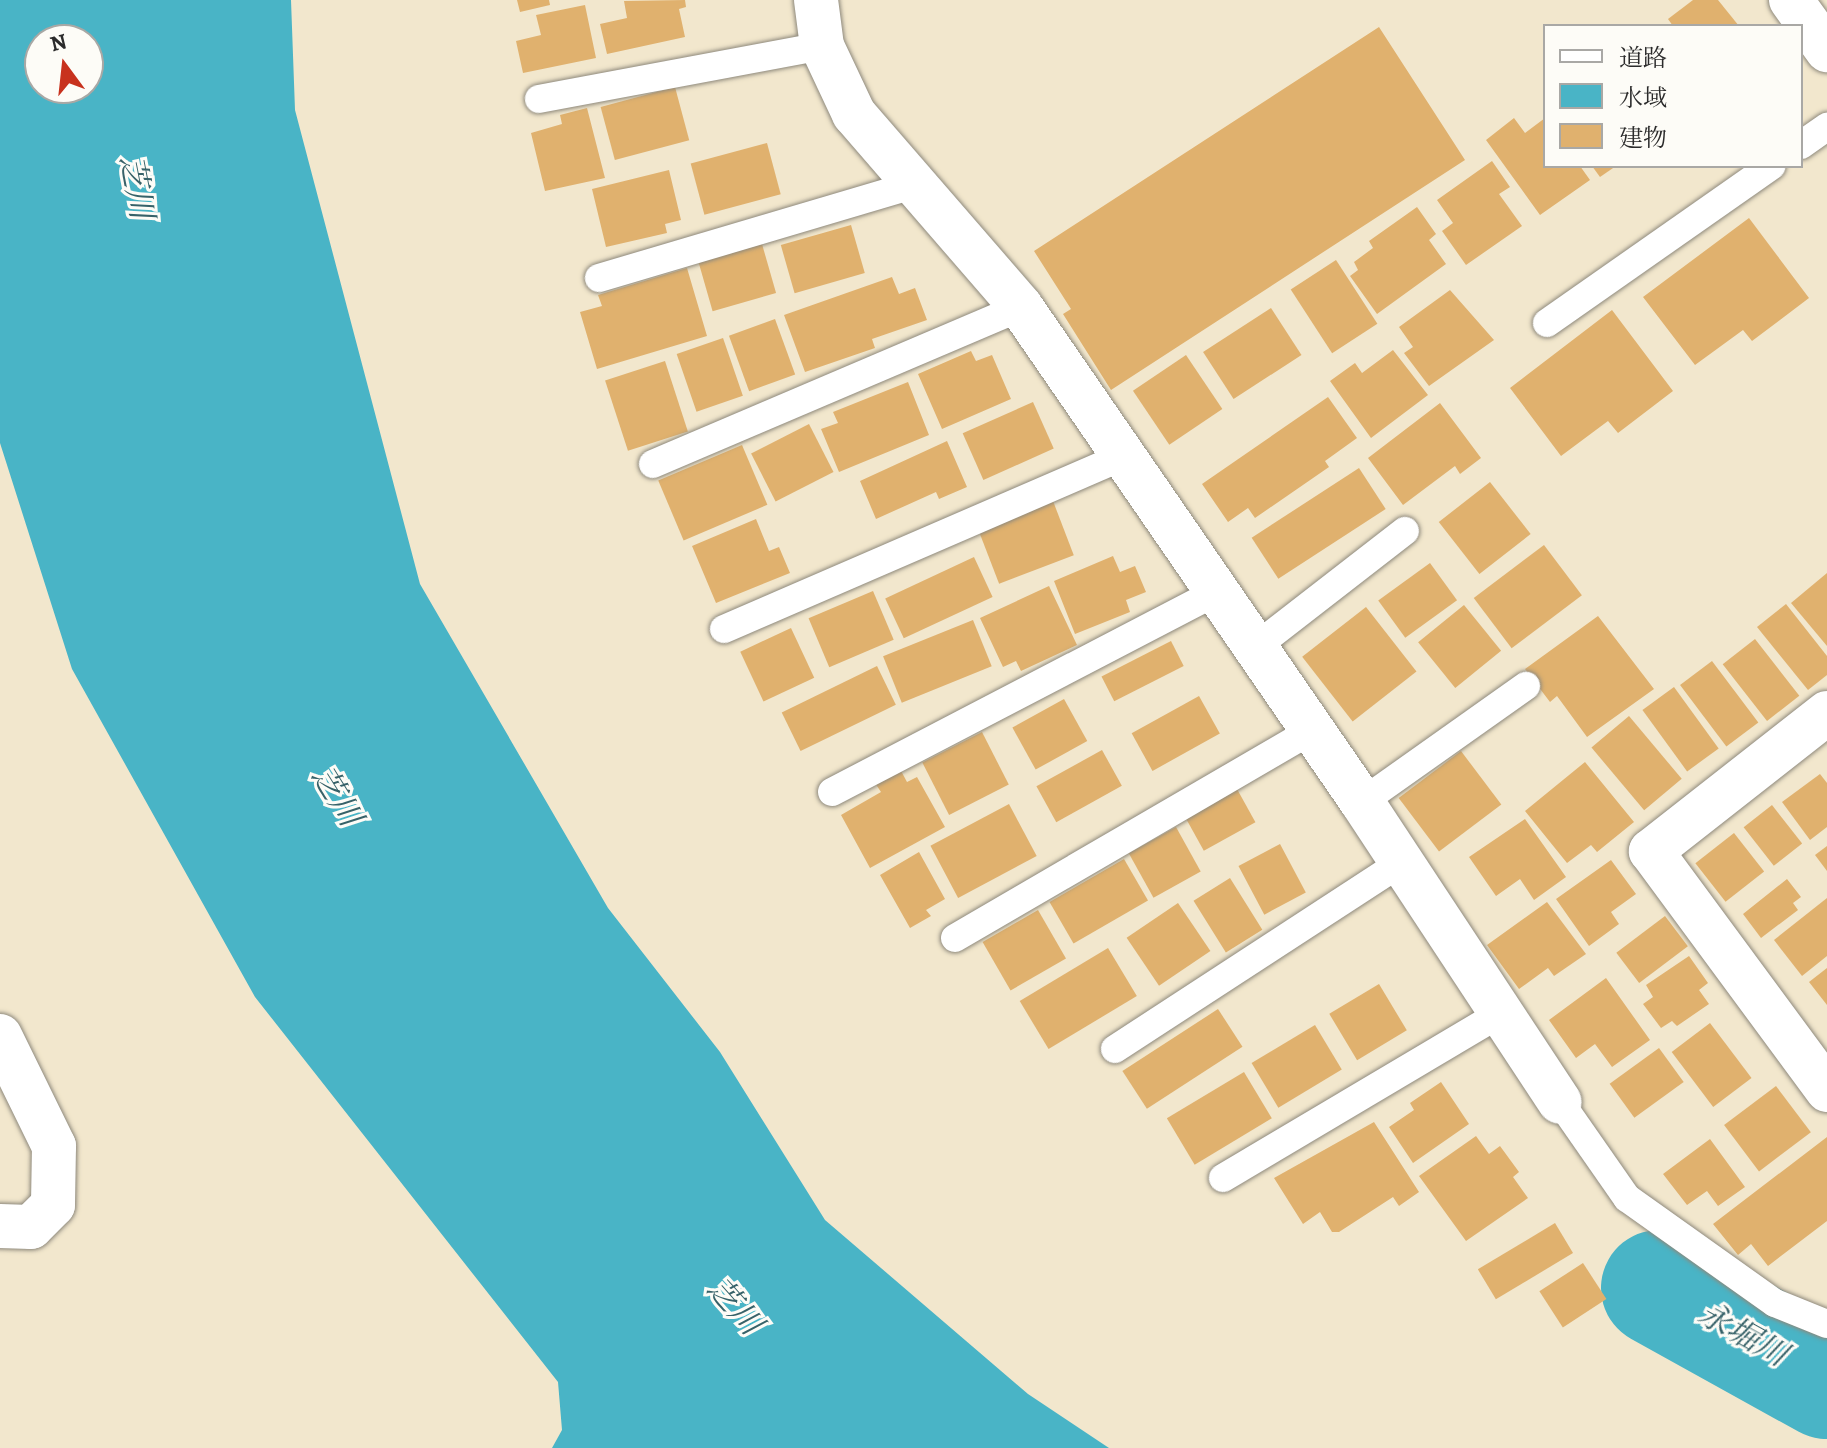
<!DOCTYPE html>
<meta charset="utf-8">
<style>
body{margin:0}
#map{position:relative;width:1827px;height:1448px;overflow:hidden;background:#f2e7cd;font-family:Alegreya,"Noto Serif JP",serif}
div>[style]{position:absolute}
.water>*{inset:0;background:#49b4c6}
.river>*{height:116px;margin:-58px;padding:0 58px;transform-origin:58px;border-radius:58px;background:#49b4c6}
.building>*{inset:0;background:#e0b16e;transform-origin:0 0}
.roads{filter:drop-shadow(0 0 2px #8e897c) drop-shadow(0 0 2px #8e897c)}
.lane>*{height:28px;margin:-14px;padding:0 14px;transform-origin:14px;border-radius:14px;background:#fff}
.street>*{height:44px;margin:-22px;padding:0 22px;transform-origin:22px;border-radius:22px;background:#fff}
span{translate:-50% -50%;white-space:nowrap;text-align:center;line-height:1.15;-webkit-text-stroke:6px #fdfcf7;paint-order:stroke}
.water-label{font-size:32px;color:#376269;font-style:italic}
.legend{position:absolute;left:1543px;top:24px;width:260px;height:144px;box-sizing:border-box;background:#fdfcf7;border:2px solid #a9a8a5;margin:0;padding:10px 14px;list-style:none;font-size:24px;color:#2b2b2b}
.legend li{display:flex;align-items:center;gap:16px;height:40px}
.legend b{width:40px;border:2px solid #a9a8a5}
.north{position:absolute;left:24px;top:24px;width:80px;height:80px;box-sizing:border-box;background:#fdfcf7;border:2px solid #a9a8a5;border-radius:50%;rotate:345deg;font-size:22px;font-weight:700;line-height:32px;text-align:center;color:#2b2b2b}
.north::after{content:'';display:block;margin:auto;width:28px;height:36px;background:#c8321e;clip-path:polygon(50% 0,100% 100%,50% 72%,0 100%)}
</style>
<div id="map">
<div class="water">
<div style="clip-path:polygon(evenodd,0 0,291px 0,295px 110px,420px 584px,608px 908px,720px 1052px,825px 1220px,1028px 1394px,1109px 1448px,552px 1448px,562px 1430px,558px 1382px,255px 997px,72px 669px,0 443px,0 0,40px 40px,88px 40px,88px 88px,40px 88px,40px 40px)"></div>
</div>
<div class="river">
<div style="left:1659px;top:1288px;width:192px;rotate:29deg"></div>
</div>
<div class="building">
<div style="clip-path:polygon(517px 0,549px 0,550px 5px,520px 12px)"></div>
<div style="clip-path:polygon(685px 0,686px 7px,679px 9px,685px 37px,607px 54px,600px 24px,627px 18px,624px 1px)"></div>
<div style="clip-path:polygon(1693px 0,1718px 0,1739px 26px,1673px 26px,1668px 19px)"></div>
<div style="clip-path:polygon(585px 5px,596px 58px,523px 73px,516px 41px,541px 35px,536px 15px)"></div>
<div style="clip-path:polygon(1379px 27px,1465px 160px,1111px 390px,1063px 314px,1071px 309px,1034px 251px)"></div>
<div style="left:675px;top:87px;width:55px;height:77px;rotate:75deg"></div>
<div style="clip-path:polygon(587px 108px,605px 178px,545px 191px,531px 133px,562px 124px,560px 115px)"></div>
<div style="clip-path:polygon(1514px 118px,1525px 133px,1545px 118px,1545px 166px,1580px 166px,1590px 180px,1540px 215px,1486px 140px)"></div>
<div style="left:767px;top:143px;width:53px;height:79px;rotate:75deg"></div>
<div style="clip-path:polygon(1492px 161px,1510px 187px,1499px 194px,1522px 226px,1466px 265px,1442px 231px,1453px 223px,1437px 200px)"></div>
<div style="clip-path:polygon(1592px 166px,1616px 166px,1600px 177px)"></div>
<div style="clip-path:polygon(669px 170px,681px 220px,665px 224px,667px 233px,606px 247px,592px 189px)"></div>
<div style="clip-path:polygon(1417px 207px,1436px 234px,1429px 240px,1446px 264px,1377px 314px,1350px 276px,1358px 270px,1354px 262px,1373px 248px,1369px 241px)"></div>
<div style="clip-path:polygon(1749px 218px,1809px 298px,1752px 341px,1743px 330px,1695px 365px,1643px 297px)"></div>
<div style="left:851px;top:225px;width:50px;height:73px;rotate:74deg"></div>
<div style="left:762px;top:244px;width:51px;height:66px;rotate:74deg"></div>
<div style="left:1336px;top:260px;width:76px;height:54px;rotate:57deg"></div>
<div style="clip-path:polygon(687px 268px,707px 336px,597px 369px,580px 312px,602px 306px,598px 295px)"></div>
<div style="clip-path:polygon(892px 277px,899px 294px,915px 288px,927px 320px,872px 339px,875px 348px,805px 372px,784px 315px)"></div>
<div style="clip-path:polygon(1450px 290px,1494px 340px,1429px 386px,1404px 353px,1413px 347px,1399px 327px)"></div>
<div style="left:1271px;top:308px;width:56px;height:81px;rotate:57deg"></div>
<div style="clip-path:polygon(1612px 310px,1673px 391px,1618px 433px,1608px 421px,1561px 456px,1510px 388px)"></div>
<div style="left:775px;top:319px;width:59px;height:49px;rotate:70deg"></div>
<div style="left:723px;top:338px;width:61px;height:49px;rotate:71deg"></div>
<div style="clip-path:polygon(1393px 350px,1428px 395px,1371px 438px,1330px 381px,1355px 363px,1362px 373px)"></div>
<div style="clip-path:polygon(971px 351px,976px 361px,992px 355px,1011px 399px,942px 429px,918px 374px)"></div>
<div style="left:1186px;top:355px;width:65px;height:64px;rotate:56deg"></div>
<div style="left:665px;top:361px;width:74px;height:63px;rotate:72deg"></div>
<div style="clip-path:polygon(908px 382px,929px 435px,839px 472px,821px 429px,838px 423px,833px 412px)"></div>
<div style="clip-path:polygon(1328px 397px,1357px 438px,1325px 461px,1329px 467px,1255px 518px,1248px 508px,1228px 522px,1202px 484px)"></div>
<div style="left:1033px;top:402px;width:51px;height:77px;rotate:66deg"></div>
<div style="clip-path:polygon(1440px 403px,1481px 458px,1460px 474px,1455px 466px,1403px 505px,1368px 458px)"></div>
<div style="left:809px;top:424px;width:54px;height:65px;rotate:63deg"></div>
<div style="clip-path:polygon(947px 441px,967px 487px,939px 499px,936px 492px,876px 519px,860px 481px)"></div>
<div style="left:742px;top:445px;width:65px;height:91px;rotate:67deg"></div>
<div style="left:1359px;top:468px;width:49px;height:128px;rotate:57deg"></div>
<div style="left:1490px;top:482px;width:66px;height:65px;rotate:52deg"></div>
<div style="left:1053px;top:501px;width:58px;height:80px;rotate:69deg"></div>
<div style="clip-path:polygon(756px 519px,769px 551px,779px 547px,790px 573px,716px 603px,692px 546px)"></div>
<div style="left:1544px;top:545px;width:63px;height:88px;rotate:53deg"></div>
<div style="clip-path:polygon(1113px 556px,1120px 572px,1135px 566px,1146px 592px,1126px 600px,1130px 612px,1075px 634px,1054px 581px)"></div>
<div style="left:974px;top:557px;width:44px;height:98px;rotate:65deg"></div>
<div style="left:1430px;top:563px;width:46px;height:64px;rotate:54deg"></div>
<div style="clip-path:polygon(1827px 573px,1827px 646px,1791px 603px)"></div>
<div style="clip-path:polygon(1049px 586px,1077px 645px,1021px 671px,1016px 661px,1003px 667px,980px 618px)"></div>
<div style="left:873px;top:591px;width:53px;height:70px;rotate:67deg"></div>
<div style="clip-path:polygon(1786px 604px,1827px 656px,1827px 675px,1808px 690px,1757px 627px)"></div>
<div style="left:1464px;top:605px;width:59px;height:59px;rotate:51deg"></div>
<div style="left:1366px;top:607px;width:82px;height:81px;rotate:52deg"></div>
<div style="clip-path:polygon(1598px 616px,1654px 689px,1587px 737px,1557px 696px,1550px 702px,1525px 669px)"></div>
<div style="left:973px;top:620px;width:50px;height:97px;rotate:68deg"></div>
<div style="left:791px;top:628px;width:55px;height:56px;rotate:65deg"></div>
<div style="left:1755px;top:639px;width:72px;height:41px;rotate:52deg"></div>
<div style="left:1171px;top:641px;width:28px;height:78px;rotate:63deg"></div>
<div style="left:1712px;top:661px;width:77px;height:40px;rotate:53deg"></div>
<div style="left:877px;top:666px;width:43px;height:106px;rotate:64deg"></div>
<div style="left:1674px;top:687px;width:76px;height:39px;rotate:54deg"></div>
<div style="left:1199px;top:696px;width:43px;height:77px;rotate:61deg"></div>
<div style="left:1064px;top:699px;width:48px;height:59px;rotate:61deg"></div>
<div style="left:1629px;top:716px;width:82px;height:49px;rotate:50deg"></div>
<div style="left:982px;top:732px;width:59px;height:67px;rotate:63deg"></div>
<div style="left:1102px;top:750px;width:41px;height:75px;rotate:61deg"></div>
<div style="left:1461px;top:751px;width:67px;height:78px;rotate:53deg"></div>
<div style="clip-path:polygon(1585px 762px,1634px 822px,1597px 852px,1591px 845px,1567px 863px,1525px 811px)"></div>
<div style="clip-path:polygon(900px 769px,907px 782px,917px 777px,945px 827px,870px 868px,841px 815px,881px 792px,875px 783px)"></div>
<div style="clip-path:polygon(1820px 774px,1827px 783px,1827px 827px,1810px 840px,1782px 802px)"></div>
<div style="left:1237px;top:789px;width:38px;height:59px;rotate:61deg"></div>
<div style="left:1009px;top:804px;width:59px;height:89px;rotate:62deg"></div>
<div style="left:1772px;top:805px;width:49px;height:36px;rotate:52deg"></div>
<div style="clip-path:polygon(1525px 819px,1566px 877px,1534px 900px,1520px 879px,1496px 896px,1469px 857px)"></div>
<div style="left:1176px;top:827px;width:51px;height:54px;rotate:61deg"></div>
<div style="left:1734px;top:833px;width:49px;height:49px;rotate:52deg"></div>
<div style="left:1280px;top:844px;width:55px;height:47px;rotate:62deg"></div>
<div style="clip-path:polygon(1827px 846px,1827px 871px,1815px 855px)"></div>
<div style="clip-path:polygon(919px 852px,945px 899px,926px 910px,931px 916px,910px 928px,880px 875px)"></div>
<div style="left:1124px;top:859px;width:48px;height:86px;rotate:60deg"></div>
<div style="clip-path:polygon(1611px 860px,1636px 894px,1611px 912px,1619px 924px,1589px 946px,1556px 899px)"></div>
<div style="left:1230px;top:878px;width:61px;height:43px;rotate:58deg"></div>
<div style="clip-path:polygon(1787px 879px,1801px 897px,1793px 903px,1798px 910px,1761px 938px,1743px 914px)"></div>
<div style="clip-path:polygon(1827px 898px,1827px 956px,1802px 976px,1774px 940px)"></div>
<div style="clip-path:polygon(1547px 902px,1586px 954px,1554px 976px,1548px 968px,1519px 989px,1487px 945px)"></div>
<div style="left:1178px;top:903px;width:58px;height:62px;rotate:56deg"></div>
<div style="left:1038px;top:910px;width:56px;height:64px;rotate:60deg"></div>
<div style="left:1665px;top:916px;width:38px;height:61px;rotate:53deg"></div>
<div style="left:1108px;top:948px;width:56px;height:103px;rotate:59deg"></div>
<div style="clip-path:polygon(1689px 956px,1708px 983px,1699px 990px,1709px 1004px,1677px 1026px,1672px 1021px,1661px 1028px,1643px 1004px,1653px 997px,1646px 985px)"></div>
<div style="clip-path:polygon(1827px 968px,1827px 1005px,1809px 982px)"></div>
<div style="clip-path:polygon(1606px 978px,1650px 1040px,1612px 1067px,1595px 1044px,1576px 1058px,1549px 1020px)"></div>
<div style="left:1379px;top:984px;width:54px;height:58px;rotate:59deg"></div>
<div style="left:1218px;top:1009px;width:45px;height:114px;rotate:57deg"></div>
<div style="left:1710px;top:1023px;width:69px;height:48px;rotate:53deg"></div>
<div style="left:1315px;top:1025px;width:52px;height:74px;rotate:59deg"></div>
<div style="left:1659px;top:1048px;width:42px;height:61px;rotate:54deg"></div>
<div style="left:1244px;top:1072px;width:54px;height:90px;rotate:59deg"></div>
<div style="clip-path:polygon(1441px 1082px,1469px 1124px,1413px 1163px,1389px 1127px,1414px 1110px,1410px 1103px)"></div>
<div style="left:1776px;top:1086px;width:58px;height:65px;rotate:53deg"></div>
<div style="clip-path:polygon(1374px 1122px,1419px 1192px,1399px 1206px,1393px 1197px,1339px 1232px,1332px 1232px,1320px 1212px,1303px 1224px,1274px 1178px)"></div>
<div style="clip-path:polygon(1476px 1136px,1489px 1154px,1500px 1146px,1519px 1172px,1513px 1177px,1528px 1198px,1466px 1241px,1419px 1176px)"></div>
<div style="clip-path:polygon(1827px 1137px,1827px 1221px,1768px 1266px,1751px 1244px,1738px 1255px,1713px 1224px)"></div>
<div style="clip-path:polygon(1710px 1139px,1745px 1187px,1718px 1206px,1707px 1191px,1687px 1205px,1663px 1174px)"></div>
<div style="left:1555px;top:1223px;width:35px;height:90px;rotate:59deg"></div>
<div style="left:1583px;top:1263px;width:43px;height:52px;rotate:57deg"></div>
</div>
<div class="roads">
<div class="lane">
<div style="left:539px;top:99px;width:288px;rotate:-10.6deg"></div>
<div style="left:1801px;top:145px;width:32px;rotate:-35deg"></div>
<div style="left:599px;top:278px;width:327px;rotate:-16.5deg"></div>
<div style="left:1547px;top:323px;width:274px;rotate:-35deg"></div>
<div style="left:653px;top:464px;width:400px;rotate:-23.1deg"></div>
<div style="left:724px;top:629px;width:436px;rotate:-23.4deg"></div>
<div style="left:1254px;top:648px;width:191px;rotate:-37.8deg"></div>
<div style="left:832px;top:792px;width:433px;rotate:-27.5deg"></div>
<div style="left:1362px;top:802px;width:201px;rotate:-35.3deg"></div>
<div style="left:955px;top:938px;width:412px;rotate:-30.2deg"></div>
<div style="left:1115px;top:1049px;width:340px;rotate:-33.1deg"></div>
<div style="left:1560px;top:1102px;width:117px;rotate:55.1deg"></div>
<div style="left:1627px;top:1198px;width:181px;rotate:35.4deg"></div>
<div style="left:1775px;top:1303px;width:56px;rotate:22deg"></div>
<div style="left:1223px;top:1178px;width:326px;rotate:-30.7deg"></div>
</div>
<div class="street">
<div style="left:816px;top:0;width:46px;rotate:82.6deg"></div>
<div style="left:822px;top:46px;width:75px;rotate:64.8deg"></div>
<div style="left:854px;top:114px;width:255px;rotate:49.1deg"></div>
<div style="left:1021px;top:307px;width:601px;rotate:55.44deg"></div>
<div style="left:1362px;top:802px;width:359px;rotate:56.6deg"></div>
<div style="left:1791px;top:0;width:62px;rotate:54.2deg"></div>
<div style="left:1827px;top:713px;width:224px;rotate:141.9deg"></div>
<div style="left:1651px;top:851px;width:297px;rotate:53.6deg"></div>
<div style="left:0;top:1036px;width:123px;rotate:63.9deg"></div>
<div style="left:54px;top:1146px;width:59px;rotate:91deg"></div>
<div style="left:53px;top:1205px;width:31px;rotate:135deg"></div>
<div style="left:31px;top:1227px;width:31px;rotate:-178deg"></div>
</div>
</div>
<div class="water-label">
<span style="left:137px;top:187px;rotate:79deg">芝川</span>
<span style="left:337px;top:796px;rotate:58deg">芝川</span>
<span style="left:735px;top:1306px;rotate:48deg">芝川</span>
<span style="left:1743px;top:1334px;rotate:29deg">永堀川</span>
</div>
<ul class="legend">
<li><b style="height:10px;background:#fff"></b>道路</li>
<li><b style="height:22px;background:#49b4c6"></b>水域</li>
<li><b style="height:22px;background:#e0b16e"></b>建物</li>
</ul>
<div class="north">N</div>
</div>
